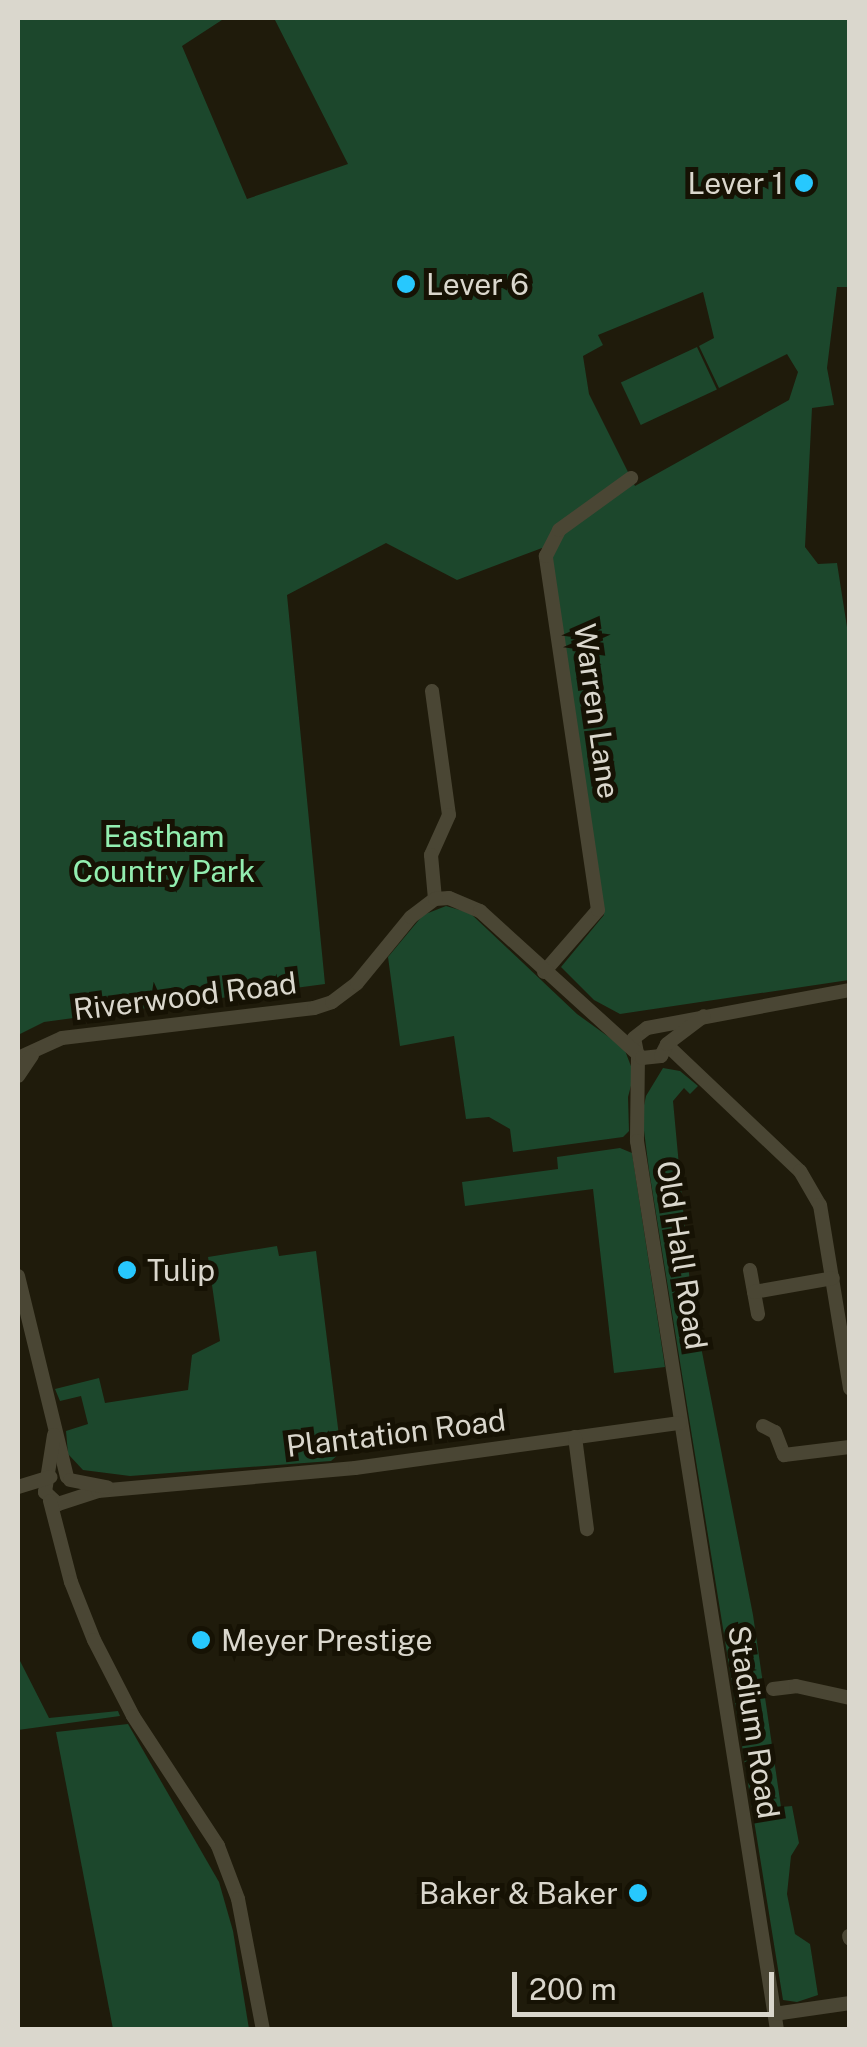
<!DOCTYPE html>
<style>
body{margin:0}
#map{position:relative;width:867px;height:2047px;overflow:hidden;background:#1f1b0b;font-family:"Public Sans",sans-serif}
div>[style]{position:absolute}
.green>*{inset:0;background:#1c472c;transform-origin:0 0}
.minor>*{height:14px;margin:-7px;padding:0 7px;transform-origin:7px;border-radius:7px;background:#4a4634}
.dots>*{width:28px;height:28px;translate:-50% -50%;box-sizing:border-box;border:5px solid #161204;border-radius:50%}
span{translate:-50% -50%;white-space:nowrap;text-align:center;line-height:1.15;-webkit-text-stroke:10px #161204;paint-order:stroke}
.poi-label{font-size:30px;color:#dad7cd}
.right{translate:-100% -50%;text-align:right}
.left{translate:0 -50%;text-align:left}
.street-label{font-size:30px;color:#dad7cd}
.park-label{font-size:30px;color:#93eeb0}
.frame{position:absolute;inset:0;border:20px solid #dad7cd;pointer-events:none}
.scale{position:absolute;left:512px;top:1972px;width:262px;height:45px;box-sizing:border-box;border:5px solid #dad7cd;border-top:0;padding-left:12px;font-size:30px;line-height:35px;white-space:nowrap;color:#dad7cd;-webkit-text-stroke:8px #161204;paint-order:stroke}
</style>
<div id="map">
<div class="green">
<div style="clip-path:polygon(evenodd,18px 18px,225px 18px,182px 46px,247px 199px,348px 164px,274px 18px,849px 18px,849px 287px,837px 287px,827px 368px,834px 405px,812px 408px,805px 547px,818px 564px,837px 563px,849px 640px,849px 980px,620px 1014px,594px 1000px,561px 967px,604px 915px,548px 551px,542px 548px,457px 580px,386px 543px,287px 595px,325px 984px,44px 1022px,18px 1035px,18px 18px,703px 292px,714px 338px,699px 346px,719px 388px,787px 354px,798px 372px,789px 400px,635px 486px,589px 394px,583px 356px,603px 345px,598px 335px,703px 292px)"></div>
<div style="left:697px;top:347px;width:47px;height:84px;rotate:65deg"></div>
<div style="clip-path:polygon(446px 906px,470px 913px,577px 1014px,624px 1048px,634px 1074px,628px 1097px,629px 1131px,623px 1137px,513px 1152px,510px 1129px,489px 1117px,466px 1119px,454px 1036px,400px 1046px,388px 957px,423px 915px)"></div>
<div style="clip-path:polygon(663px 1068px,680px 1071px,698px 1086px,690px 1094px,684px 1088px,673px 1101px,691px 1295px,753px 1615px,781px 1807px,792px 1806px,799px 1843px,791px 1856px,787px 1894px,795px 1934px,810px 1944px,818px 1995px,797px 2002px,783px 2000px,649px 1170px,642px 1115px,646px 1096px)"></div>
<div style="clip-path:polygon(620px 1148px,632px 1153px,665px 1367px,614px 1373px,593px 1189px,465px 1206px,462px 1182px,558px 1169px,557px 1157px)"></div>
<div style="clip-path:polygon(277px 1246px,279px 1256px,316px 1251px,341px 1452px,331px 1461px,130px 1476px,83px 1470px,68px 1454px,66px 1431px,88px 1424px,81px 1396px,60px 1401px,55px 1389px,99px 1378px,105px 1403px,188px 1390px,192px 1355px,220px 1341px,208px 1257px)"></div>
<div style="clip-path:polygon(18px 1657px,49px 1718px,118px 1711px,120px 1716px,18px 1730px)"></div>
<div style="clip-path:polygon(128px 1724px,219px 1882px,233px 1931px,249px 2029px,113px 2029px,56px 1732px)"></div>
</div>
<div class="minor">
<div style="left:432px;top:691px;width:125px;rotate:82.2deg"></div>
<div style="left:449px;top:815px;width:44px;rotate:114.2deg"></div>
<div style="left:431px;top:855px;width:44px;rotate:84.8deg"></div>
<div style="left:544px;top:972px;width:82px;rotate:-48.9deg"></div>
<div style="left:598px;top:910px;width:358px;rotate:-98.4deg"></div>
<div style="left:546px;top:556px;width:29px;rotate:-63deg"></div>
<div style="left:559px;top:530px;width:89px;rotate:-35.8deg"></div>
<div style="left:667px;top:1045px;width:183px;rotate:43.5deg"></div>
<div style="left:800px;top:1171px;width:39px;rotate:60deg"></div>
<div style="left:820px;top:1205px;width:186px;rotate:80.7deg"></div>
<div style="left:637px;top:1053px;width:15px;rotate:-101deg"></div>
<div style="left:634px;top:1038px;width:16px;rotate:-38deg"></div>
<div style="left:647px;top:1028px;width:207px;rotate:-10.6deg"></div>
<div style="left:638px;top:1055px;width:86px;rotate:90.7deg"></div>
<div style="left:637px;top:1141px;width:900px;rotate:81.05deg"></div>
<div style="left:18px;top:1058px;width:48px;rotate:-24.4deg"></div>
<div style="left:62px;top:1038px;width:254px;rotate:-6.8deg"></div>
<div style="left:314px;top:1008px;width:19px;rotate:-18deg"></div>
<div style="left:332px;top:1002px;width:31px;rotate:-37deg"></div>
<div style="left:357px;top:983px;width:85px;rotate:-50.7deg"></div>
<div style="left:411px;top:917px;width:30px;rotate:-37deg"></div>
<div style="left:435px;top:899px;width:14px;rotate:-4deg"></div>
<div style="left:449px;top:898px;width:34px;rotate:23deg"></div>
<div style="left:480px;top:911px;width:219px;rotate:42.2deg"></div>
<div style="left:642px;top:1058px;width:19px;rotate:-6deg"></div>
<div style="left:661px;top:1056px;width:13px;rotate:-63deg"></div>
<div style="left:667px;top:1044px;width:46px;rotate:-37.1deg"></div>
<div style="left:18px;top:1076px;width:25px;rotate:-56deg"></div>
<div style="left:750px;top:1270px;width:45px;rotate:79.7deg"></div>
<div style="left:18px;top:1276px;width:207px;rotate:76.3deg"></div>
<div style="left:754px;top:1292px;width:80px;rotate:-10deg"></div>
<div style="left:763px;top:1426px;width:13px;rotate:27deg"></div>
<div style="left:775px;top:1432px;width:25px;rotate:69deg"></div>
<div style="left:784px;top:1455px;width:66px;rotate:-6.9deg"></div>
<div style="left:54px;top:1435px;width:58px;rotate:99deg"></div>
<div style="left:45px;top:1492px;width:18px;rotate:43deg"></div>
<div style="left:58px;top:1504px;width:42px;rotate:-18deg"></div>
<div style="left:98px;top:1491px;width:258px;rotate:-5.1deg"></div>
<div style="left:355px;top:1468px;width:328px;rotate:-7.9deg"></div>
<div style="left:575px;top:1437px;width:93px;rotate:82.6deg"></div>
<div style="left:70px;top:1480px;width:38px;rotate:11deg"></div>
<div style="left:18px;top:1487px;width:34px;rotate:-17deg"></div>
<div style="left:50px;top:1501px;width:84px;rotate:75.5deg"></div>
<div style="left:71px;top:1582px;width:62px;rotate:68.4deg"></div>
<div style="left:94px;top:1640px;width:85px;rotate:62.8deg"></div>
<div style="left:133px;top:1716px;width:155px;rotate:56.8deg"></div>
<div style="left:218px;top:1846px;width:57px;rotate:69.3deg"></div>
<div style="left:238px;top:1899px;width:133px;rotate:79.2deg"></div>
<div style="left:773px;top:1689px;width:23px;rotate:-7deg"></div>
<div style="left:796px;top:1686px;width:55px;rotate:12.5deg"></div>
<div style="left:849px;top:1936px;width:3px;rotate:72deg"></div>
<div style="left:774px;top:2014px;width:77px;rotate:-8.2deg"></div>
</div>
<div class="dots">
<div style="left:804px;top:183px;background:#27c8fe"></div>
<div style="left:406px;top:284px;background:#27c8fe"></div>
<div style="left:127px;top:1270px;background:#27c8fe"></div>
<div style="left:201px;top:1640px;background:#27c8fe"></div>
<div style="left:638px;top:1893px;background:#27c8fe"></div>
</div>
<div class="poi-label">
<span class="right" style="left:784px;top:183px">Lever 1</span>
<span class="left" style="left:426px;top:284px">Lever 6</span>
<span class="left" style="left:147px;top:1270px">Tulip</span>
<span class="left" style="left:221px;top:1640px">Meyer Prestige</span>
<span class="right" style="left:618px;top:1893px">Baker &amp; Baker</span>
</div>
<div class="street-label">
<span style="left:597px;top:711px;rotate:82deg">Warren Lane</span>
<span style="left:185px;top:996px;rotate:-7deg">Riverwood Road</span>
<span style="left:682px;top:1255px;rotate:81deg">Old Hall Road</span>
<span style="left:396px;top:1433px;rotate:-7deg">Plantation Road</span>
<span style="left:754px;top:1722px;rotate:81deg">Stadium Road</span>
</div>
<div class="park-label">
<span style="left:164px;top:853px">Eastham<br>Country Park</span>
</div>
<div class="frame"></div>
<div class="scale">200 m</div>
</div>
